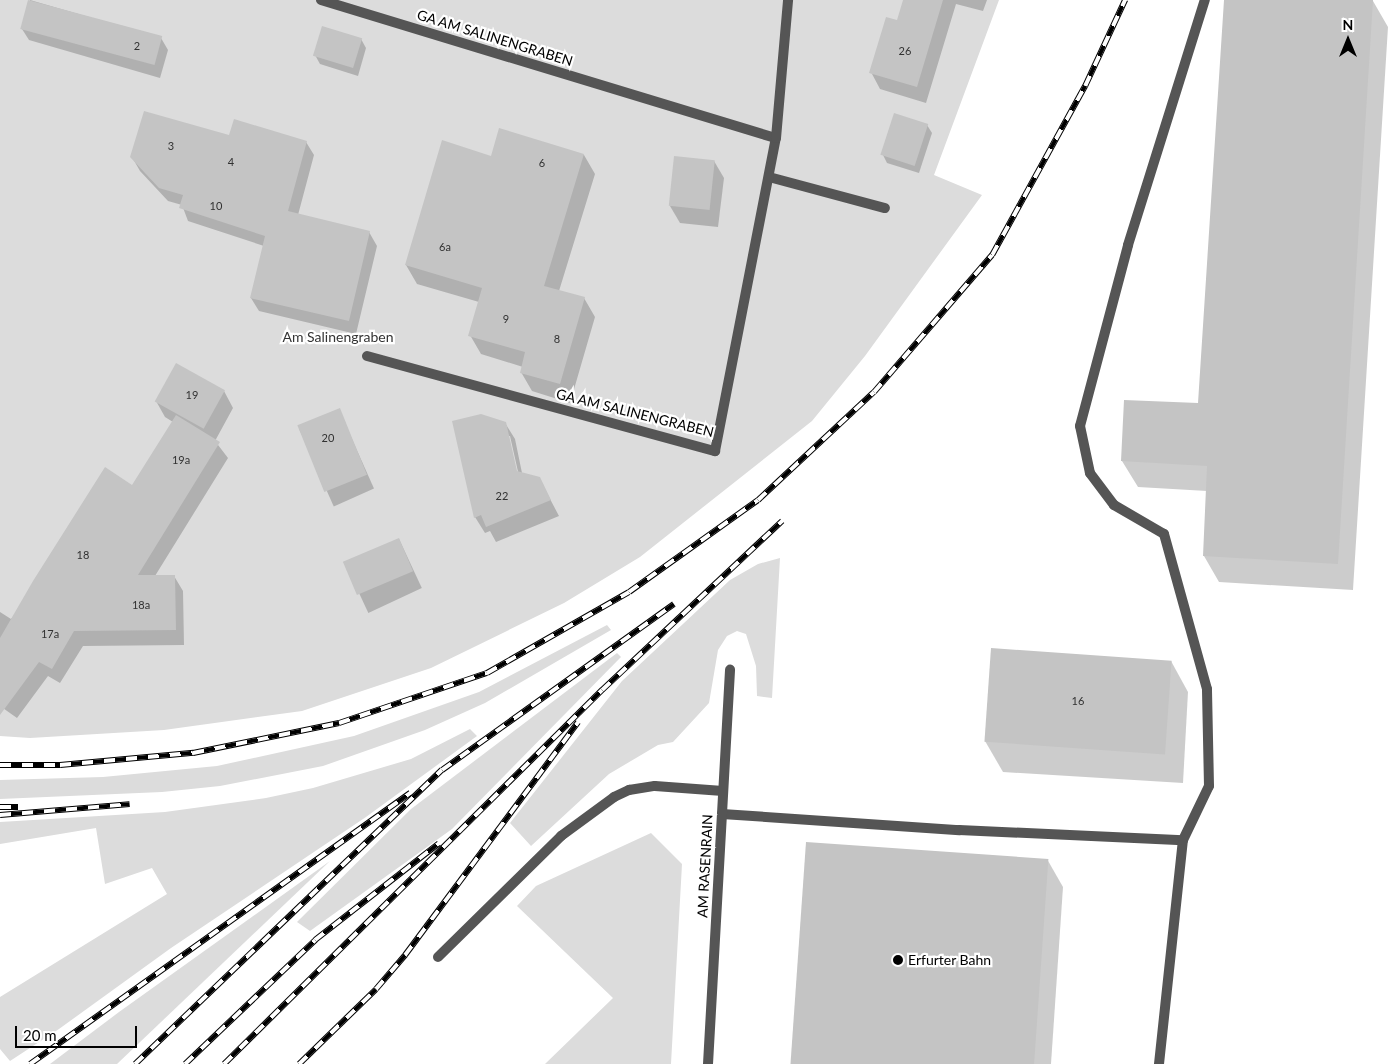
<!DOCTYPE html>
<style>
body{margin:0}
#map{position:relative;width:1388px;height:1064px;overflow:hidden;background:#fff;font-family:Lato,sans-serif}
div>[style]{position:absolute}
.green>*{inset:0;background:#dcdcdc}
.shadow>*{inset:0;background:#0003;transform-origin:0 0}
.building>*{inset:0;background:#c4c4c4;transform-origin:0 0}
.service>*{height:10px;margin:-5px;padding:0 5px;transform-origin:5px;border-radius:5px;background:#555}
.minor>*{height:10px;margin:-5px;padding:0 5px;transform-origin:5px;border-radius:5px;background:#555}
.rail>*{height:5.5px;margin-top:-2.75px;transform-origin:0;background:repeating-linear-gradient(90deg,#fff 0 11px,#000 0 22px);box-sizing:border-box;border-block:1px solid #000}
.dots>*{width:14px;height:14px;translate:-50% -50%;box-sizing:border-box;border:2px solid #fff;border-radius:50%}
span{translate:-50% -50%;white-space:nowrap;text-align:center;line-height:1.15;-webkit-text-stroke:4.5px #fff;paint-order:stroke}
.number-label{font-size:11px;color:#313131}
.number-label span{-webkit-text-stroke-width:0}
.street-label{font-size:14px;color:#000}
.park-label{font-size:14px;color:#333}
.poi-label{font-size:14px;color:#000}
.left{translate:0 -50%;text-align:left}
.north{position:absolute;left:1323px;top:15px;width:50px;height:50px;-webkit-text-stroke:4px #fff;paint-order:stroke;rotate:0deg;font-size:14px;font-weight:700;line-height:20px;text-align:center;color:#000}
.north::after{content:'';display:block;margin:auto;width:18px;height:22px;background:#000;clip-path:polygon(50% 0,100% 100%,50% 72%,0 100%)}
.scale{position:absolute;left:15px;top:1026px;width:122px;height:22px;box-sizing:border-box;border:2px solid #000;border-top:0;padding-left:6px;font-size:15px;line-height:18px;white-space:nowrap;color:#000;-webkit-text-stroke:4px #fff;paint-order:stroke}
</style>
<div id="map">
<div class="green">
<div style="clip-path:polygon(0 0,999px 0,934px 175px,982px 195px,865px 356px,812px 421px,640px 557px,564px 603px,431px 668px,302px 711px,164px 730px,30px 738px,0 736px)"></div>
<div style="clip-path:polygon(780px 558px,772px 698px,757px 696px,756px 666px,746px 634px,737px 631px,727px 636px,718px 650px,709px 703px,673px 742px,658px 745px,609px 774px,531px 846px,510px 823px,622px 681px,730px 580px,758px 564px)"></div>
<div style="clip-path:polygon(607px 625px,611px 630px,485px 703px,425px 730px,323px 766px,220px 786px,162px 792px,0 799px,0 780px,103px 777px,217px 766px,354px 736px,479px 692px)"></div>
<div style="clip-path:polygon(617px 653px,621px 657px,452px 829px,310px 931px,297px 922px,411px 809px)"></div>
<div style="clip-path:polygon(470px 729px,477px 736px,366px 817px,171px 948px,59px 1029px,10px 1061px,0 1049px,0 997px,167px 894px,152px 868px,105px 884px,96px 828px,0 844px,0 822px,165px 812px,266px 798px,313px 788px,411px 759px)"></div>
<div style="clip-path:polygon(651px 833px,682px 864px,671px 1064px,545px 1064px,613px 998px,517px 906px,536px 886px)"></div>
<div style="clip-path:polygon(330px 861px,117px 1064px,50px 1064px,119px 1012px)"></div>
</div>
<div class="shadow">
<div style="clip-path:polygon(30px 0,161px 38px,168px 50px,160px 78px,29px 40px,22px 29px)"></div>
<div style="clip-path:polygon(904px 0,987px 0,983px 11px,956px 4px,926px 103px,880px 89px,871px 72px,898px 21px)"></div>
<div style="clip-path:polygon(1225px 0,1373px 1px,1388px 27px,1353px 590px,1219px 582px,1204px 556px,1207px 491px,1138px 487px,1122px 461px,1200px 405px)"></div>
<div style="clip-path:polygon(361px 39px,366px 48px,358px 76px,320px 64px,315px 55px)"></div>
<div style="clip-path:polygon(927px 125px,932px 133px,919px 173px,887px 163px,883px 155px)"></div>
<div style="clip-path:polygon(500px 130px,584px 155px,595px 174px,559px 291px,584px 298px,595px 317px,570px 403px,532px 391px,521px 372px,523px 367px,481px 354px,470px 335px,479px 302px,417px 284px,406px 265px,492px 157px)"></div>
<div style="clip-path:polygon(229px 137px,306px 142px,314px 155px,298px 215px,369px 232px,377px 246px,356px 334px,259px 311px,251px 298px,264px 246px,188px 221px,182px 205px,168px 201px,140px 171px,132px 157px)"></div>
<div style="clip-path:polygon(714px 161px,724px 178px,718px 227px,680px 223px,670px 206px)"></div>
<div style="clip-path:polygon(224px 391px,233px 408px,215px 441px,228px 458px,155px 576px,174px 576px,183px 591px,184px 645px,83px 646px,60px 683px,48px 676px,17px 718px,0 706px,0 612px,11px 619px,133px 486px,173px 422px,165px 417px,156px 401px)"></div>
<div style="left:339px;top:410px;width:86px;height:44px;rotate:66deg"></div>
<div style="clip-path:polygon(evenodd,505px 423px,515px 439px,522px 473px,539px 478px,559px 516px,496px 542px,490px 531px,485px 533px,475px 517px,505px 423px,508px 436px,510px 436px,519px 476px,517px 477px,508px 436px)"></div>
<div style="left:399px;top:539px;width:54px;height:59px;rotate:65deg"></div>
<div style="clip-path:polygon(1171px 661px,1188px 692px,1183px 783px,1003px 772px,985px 741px)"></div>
<div style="clip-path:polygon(1047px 859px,1063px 887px,1051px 1064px,792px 1064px)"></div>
</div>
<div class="building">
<div style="left:28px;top:0;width:139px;height:30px;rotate:15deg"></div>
<div style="clip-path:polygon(903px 0,943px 0,917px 87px,869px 73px,886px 17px,897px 20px)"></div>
<div style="clip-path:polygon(1224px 0,1373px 0,1338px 564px,1203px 556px,1207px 466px,1121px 461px,1124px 400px,1198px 403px)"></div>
<div style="left:322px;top:26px;width:42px;height:31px;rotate:17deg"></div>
<div style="clip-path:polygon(144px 111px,229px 135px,234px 119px,307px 141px,288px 211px,370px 231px,349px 321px,250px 298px,265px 236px,179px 208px,183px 195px,159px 188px,130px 157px)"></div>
<div style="left:894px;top:113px;width:36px;height:44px;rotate:18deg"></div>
<div style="clip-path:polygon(499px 128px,584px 154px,544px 286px,585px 297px,560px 384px,520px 373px,525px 352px,468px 336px,482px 288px,405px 265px,442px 140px,491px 156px)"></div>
<div style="left:674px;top:156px;width:41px;height:50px;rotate:6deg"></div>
<div style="left:176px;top:363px;width:56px;height:44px;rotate:29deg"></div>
<div style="left:340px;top:408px;width:72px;height:46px;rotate:68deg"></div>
<div style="clip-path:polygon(481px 414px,506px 422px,517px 471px,540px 477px,551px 500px,486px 527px,481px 515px,474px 518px,452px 421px)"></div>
<div style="clip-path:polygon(176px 415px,220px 442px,138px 575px,175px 575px,176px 630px,74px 631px,52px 669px,39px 662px,0 715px,0 638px,33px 581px,105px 467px,132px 485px)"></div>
<div style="left:399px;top:538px;width:36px;height:61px;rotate:67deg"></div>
<div style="left:991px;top:648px;width:181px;height:94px;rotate:4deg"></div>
<div style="left:806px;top:842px;width:243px;height:223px;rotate:4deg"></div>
</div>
<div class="service">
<div style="left:769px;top:177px;width:120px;rotate:15deg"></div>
<div style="left:367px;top:356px;width:361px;rotate:15.3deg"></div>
<div style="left:722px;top:814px;width:238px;rotate:3.9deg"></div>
<div style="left:959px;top:830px;width:224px;rotate:2.6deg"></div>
<div style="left:438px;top:957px;width:173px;rotate:-44.5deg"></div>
<div style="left:561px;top:836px;width:66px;rotate:-36.3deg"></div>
<div style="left:614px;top:797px;width:17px;rotate:-25deg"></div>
<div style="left:629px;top:790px;width:26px;rotate:-9deg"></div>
<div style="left:655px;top:786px;width:68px;rotate:4.2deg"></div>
<div style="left:1159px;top:1064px;width:225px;rotate:-83.9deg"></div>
<div style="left:1183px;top:840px;width:60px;rotate:-64.3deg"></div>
<div style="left:1209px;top:786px;width:97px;rotate:-91.2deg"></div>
<div style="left:1207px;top:689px;width:161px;rotate:-105.5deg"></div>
<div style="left:1164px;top:534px;width:58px;rotate:-149.9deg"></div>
<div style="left:1114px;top:505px;width:40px;rotate:-127deg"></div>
<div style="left:1090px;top:473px;width:48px;rotate:-102deg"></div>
<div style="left:1080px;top:426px;width:187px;rotate:-75.1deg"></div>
<div style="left:1128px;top:245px;width:257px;rotate:-72.6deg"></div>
</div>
<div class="minor">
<div style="left:321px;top:0;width:475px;rotate:16.9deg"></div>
<div style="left:715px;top:451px;width:319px;rotate:-79deg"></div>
<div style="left:776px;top:138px;width:139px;rotate:-85deg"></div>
<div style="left:708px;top:1064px;width:395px;rotate:-86.8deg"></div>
</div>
<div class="rail">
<div style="left:0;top:765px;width:60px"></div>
<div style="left:60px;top:765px;width:134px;rotate:-5.2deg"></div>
<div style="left:193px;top:753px;width:149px;rotate:-11.6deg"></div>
<div style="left:339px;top:723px;width:156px;rotate:-18.7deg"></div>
<div style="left:487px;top:673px;width:163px;rotate:-29.7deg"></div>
<div style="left:629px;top:592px;width:158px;rotate:-35.5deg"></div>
<div style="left:758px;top:500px;width:158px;rotate:-43deg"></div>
<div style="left:874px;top:392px;width:181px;rotate:-49.3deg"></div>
<div style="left:992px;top:255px;width:193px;rotate:-61.2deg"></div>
<div style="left:1085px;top:86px;width:95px;rotate:-65.1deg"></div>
<div style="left:0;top:807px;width:18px"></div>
<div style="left:0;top:815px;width:130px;rotate:-4.8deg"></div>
<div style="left:30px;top:1064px;width:467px;rotate:-35.5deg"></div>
<div style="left:135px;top:1064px;width:425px;rotate:-43.8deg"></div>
<div style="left:442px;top:770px;width:285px;rotate:-35.6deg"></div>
<div style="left:185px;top:1064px;width:180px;rotate:-43.6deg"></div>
<div style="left:315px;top:940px;width:157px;rotate:-38deg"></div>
<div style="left:224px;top:1064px;width:532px;rotate:-44.7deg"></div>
<div style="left:602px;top:690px;width:247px;rotate:-43.2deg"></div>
<div style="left:299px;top:1064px;width:107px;rotate:-44.2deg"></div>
<div style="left:376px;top:989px;width:45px;rotate:-49.5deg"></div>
<div style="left:405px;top:955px;width:290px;rotate:-53.4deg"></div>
</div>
<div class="dots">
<div style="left:898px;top:960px;background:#000"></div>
</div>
<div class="number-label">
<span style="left:137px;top:46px">2</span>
<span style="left:905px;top:51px">26</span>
<span style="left:171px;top:146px">3</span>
<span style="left:231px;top:162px">4</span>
<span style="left:542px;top:163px">6</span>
<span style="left:216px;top:206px">10</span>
<span style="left:445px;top:247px">6a</span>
<span style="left:506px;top:319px">9</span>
<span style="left:557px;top:339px">8</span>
<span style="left:192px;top:395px">19</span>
<span style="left:328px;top:438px">20</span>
<span style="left:181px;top:460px">19a</span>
<span style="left:502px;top:496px">22</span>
<span style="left:83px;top:555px">18</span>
<span style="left:141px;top:605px">18a</span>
<span style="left:50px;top:634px">17a</span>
<span style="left:1078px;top:701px">16</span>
</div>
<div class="street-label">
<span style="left:495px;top:38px;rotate:17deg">GA AM SALINENGRABEN</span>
<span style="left:635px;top:413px;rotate:14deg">GA AM SALINENGRABEN</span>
<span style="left:705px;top:866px;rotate:-87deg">AM RASENRAIN</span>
</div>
<div class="park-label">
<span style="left:338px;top:337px">Am Salinengraben</span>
</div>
<div class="poi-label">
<span class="left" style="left:908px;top:960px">Erfurter Bahn</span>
</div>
<div class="north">N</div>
<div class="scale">20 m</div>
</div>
